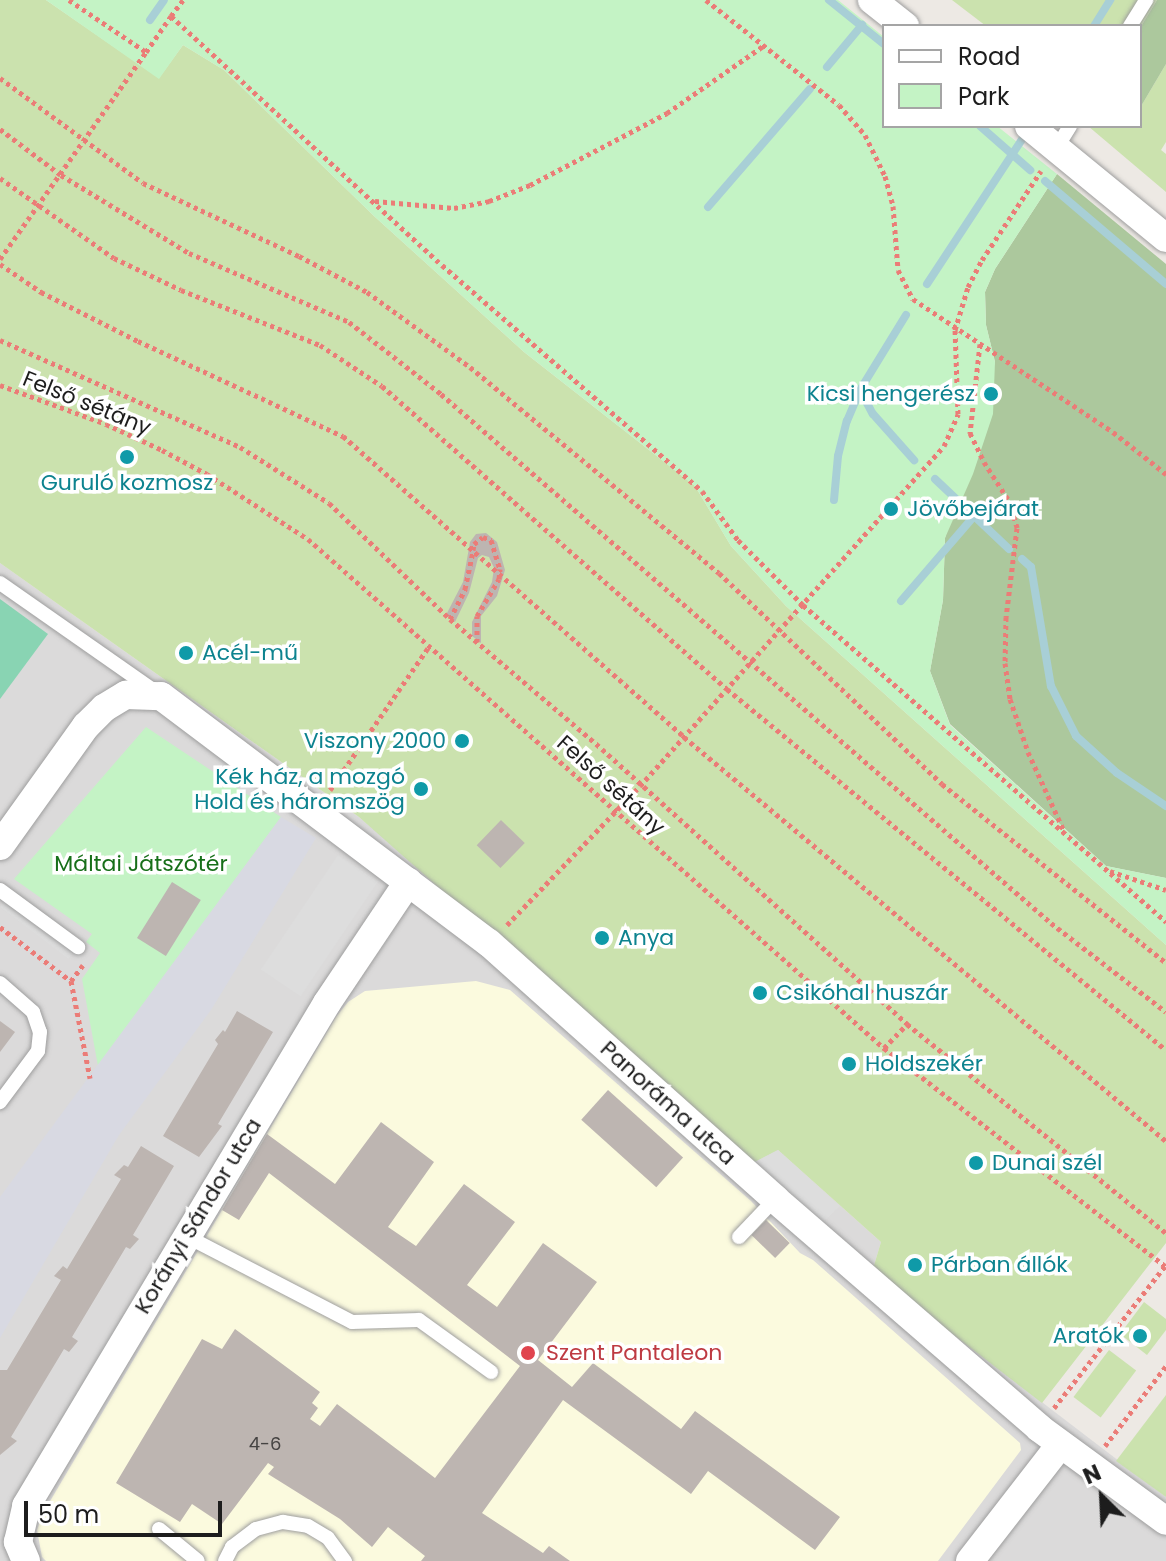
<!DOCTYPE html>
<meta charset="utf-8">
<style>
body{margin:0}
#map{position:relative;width:1166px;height:1561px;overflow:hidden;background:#ede9e4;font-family:Poppins,sans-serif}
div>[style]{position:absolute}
.residential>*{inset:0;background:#dbdada}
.education>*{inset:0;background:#fbfade}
.grass>*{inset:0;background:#cbe2ae;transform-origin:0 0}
.forest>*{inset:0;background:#acc89d}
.park>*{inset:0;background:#c4f3c5}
.pitch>*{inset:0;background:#89d4b3}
.parking>*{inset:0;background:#ddd;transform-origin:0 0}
.plaza>*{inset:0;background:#d8d9e2}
.stream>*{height:8px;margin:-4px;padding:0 4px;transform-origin:4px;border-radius:4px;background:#a8cfd6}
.building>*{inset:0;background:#bdb5b1;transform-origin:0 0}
.path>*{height:5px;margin-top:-2.5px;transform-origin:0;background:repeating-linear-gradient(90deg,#eb7c77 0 4px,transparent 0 8px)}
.roads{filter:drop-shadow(0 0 2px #9e9e9e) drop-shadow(0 0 2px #9e9e9e)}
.service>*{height:14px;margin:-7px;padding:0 7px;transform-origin:7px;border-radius:7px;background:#fff}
.minor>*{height:28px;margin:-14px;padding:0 14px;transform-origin:14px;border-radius:14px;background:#fff}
.path-bridge>*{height:5px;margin-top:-2.5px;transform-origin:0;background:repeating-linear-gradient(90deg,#eb7c77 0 4px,transparent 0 8px)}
.dots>*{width:22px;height:22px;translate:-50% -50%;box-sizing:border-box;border:4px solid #fff;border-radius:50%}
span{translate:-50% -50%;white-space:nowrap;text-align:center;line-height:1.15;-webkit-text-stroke:7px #fff;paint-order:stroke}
.number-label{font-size:18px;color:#454342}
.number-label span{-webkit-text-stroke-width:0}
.culture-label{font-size:22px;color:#0d838f}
.right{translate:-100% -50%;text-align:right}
.left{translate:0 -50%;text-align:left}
.street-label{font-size:22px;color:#1d1d1d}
.park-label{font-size:22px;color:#176f19}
.health-label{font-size:22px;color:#be3a42}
.legend{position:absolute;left:882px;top:24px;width:260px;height:104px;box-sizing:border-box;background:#fff;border:2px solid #a5a5a5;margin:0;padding:10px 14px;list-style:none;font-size:24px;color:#1d1d1d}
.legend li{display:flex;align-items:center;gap:16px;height:40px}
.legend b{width:40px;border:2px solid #a5a5a5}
.north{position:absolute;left:1062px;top:1457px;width:80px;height:80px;-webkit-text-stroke:6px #fff;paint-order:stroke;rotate:336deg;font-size:22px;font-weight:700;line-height:32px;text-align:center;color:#1d1d1d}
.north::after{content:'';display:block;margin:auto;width:28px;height:36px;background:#1d1d1d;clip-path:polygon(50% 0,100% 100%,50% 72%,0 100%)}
.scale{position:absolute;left:24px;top:1501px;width:198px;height:36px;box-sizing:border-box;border:4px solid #1d1d1d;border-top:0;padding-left:10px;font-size:24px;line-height:28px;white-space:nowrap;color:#1d1d1d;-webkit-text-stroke:6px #fff;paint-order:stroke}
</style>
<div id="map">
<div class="residential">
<div style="clip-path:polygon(0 563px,359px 817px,778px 1150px,881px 1242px,872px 1272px,1166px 1497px,1166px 1561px,0 1561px)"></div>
</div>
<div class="education">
<div style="clip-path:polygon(476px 981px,510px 990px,751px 1201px,800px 1253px,813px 1260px,1020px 1443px,1021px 1450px,938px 1561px,46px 1561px,42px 1557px,37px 1530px,43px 1513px,336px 1017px,348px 1002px,365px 991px)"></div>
</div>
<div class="grass">
<div style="clip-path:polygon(0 0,46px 0,159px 78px,183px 45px,224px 70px,374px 216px,524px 352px,695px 486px,731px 546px,786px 606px,1166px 945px,1166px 1243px,1042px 1403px,872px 1272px,881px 1242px,778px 1150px,751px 1164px,359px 817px,0 563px)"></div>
<div style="clip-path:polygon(952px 0,1157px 0,1140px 28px,986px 26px)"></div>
<div style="clip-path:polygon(1166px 64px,1166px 142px,1161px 150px,1166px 154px,1166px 192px,1088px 126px,1140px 126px,1140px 108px)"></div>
<div style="clip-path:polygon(1144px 1302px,1166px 1319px,1166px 1330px,1147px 1355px,1120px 1334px)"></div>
<div style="left:1109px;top:1350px;width:34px;height:59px;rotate:37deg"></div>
<div style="clip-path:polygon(1166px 1395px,1166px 1497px,1116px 1461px)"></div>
</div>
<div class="forest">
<div style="clip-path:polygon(1157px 0,1166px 0,1166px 64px,1140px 108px,1140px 28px)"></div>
<div style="clip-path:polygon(1057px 174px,1166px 264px,1166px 878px,1106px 866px,950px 724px,930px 671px,943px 600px,945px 538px,995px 362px,986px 325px,985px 292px,995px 269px)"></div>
</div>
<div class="park">
<div style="clip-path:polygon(46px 0,838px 0,884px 37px,884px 126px,997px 126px,1057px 174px,995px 269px,985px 292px,986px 325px,995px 362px,993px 414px,973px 474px,945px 538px,943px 600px,930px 671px,950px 725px,1106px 866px,1166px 878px,1166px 945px,786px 606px,731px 546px,695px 486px,524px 352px,374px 216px,224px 70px,183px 45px,159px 79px)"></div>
<div style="clip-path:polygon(146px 727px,281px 817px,98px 1066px,82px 979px,100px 953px,86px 942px,92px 934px,14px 879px)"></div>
</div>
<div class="pitch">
<div style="clip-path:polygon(0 599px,48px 634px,0 699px)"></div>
</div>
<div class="parking">
<div style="left:338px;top:855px;width:48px;height:138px;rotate:34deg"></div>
<div style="left:9px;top:895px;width:86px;height:15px;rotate:37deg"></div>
<div style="clip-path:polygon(778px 1150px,840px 1206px,821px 1224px,751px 1164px)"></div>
</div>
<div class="plaza">
<div style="clip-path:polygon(281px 817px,316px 838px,211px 1010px,119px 1135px,0 1338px,0 1197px)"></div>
</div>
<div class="stream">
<div style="left:829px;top:0;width:70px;rotate:38.7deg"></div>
<div style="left:150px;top:20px;width:24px;rotate:-55deg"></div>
<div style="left:1094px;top:26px;width:31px;rotate:-58deg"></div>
<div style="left:827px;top:67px;width:55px;rotate:-50.2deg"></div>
<div style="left:980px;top:126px;width:67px;rotate:41.3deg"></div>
<div style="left:1045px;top:181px;width:159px;rotate:40.4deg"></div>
<div style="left:708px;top:207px;width:156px;rotate:-49.2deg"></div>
<div style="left:927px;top:284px;width:184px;rotate:-56.7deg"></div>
<div style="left:860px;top:390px;width:27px;rotate:62deg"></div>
<div style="left:873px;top:414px;width:62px;rotate:48.3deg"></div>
<div style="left:935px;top:479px;width:102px;rotate:43.4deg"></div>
<div style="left:834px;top:500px;width:44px;rotate:-84.8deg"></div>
<div style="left:838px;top:456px;width:36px;rotate:-76deg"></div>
<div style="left:847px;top:421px;width:34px;rotate:-67deg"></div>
<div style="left:860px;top:390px;width:88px;rotate:-58.5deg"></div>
<div style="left:1022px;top:559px;width:12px;rotate:42deg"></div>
<div style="left:1031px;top:567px;width:121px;rotate:80.5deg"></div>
<div style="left:1051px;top:686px;width:56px;rotate:63.4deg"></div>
<div style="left:1076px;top:736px;width:55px;rotate:42.1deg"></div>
<div style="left:1117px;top:773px;width:59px;rotate:34deg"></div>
<div style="left:901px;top:601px;width:112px;rotate:-49.3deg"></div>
</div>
<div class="building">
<div style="clip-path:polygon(486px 533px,497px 542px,505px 570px,497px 596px,481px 616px,481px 643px,472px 636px,472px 622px,492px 582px,494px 568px,489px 557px,482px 555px,478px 558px,469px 593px,455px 622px,446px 615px,463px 582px,470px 542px,476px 534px)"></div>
<div style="left:501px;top:820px;width:33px;height:35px;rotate:44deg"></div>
<div style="left:172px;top:882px;width:34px;height:66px;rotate:32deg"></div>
<div style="clip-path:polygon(237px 1011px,273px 1032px,218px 1124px,222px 1126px,199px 1157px,163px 1136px,218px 1044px,215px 1040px,223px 1030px,225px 1032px)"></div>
<div style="clip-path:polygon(0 1021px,15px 1032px,0 1052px)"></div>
<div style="left:608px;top:1090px;width:101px;height:40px;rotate:42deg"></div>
<div style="clip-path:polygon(381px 1122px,434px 1162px,388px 1227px,416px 1246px,464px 1184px,515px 1222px,467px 1285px,497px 1307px,543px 1243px,597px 1282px,538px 1360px,572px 1387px,593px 1363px,681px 1429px,695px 1411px,840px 1517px,815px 1550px,708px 1471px,691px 1494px,563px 1400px,482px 1513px,543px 1553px,549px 1546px,570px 1561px,421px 1561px,425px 1556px,388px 1527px,372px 1547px,340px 1519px,268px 1474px,274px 1467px,268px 1463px,222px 1524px,192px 1504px,180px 1522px,116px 1483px,202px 1339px,222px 1349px,235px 1329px,320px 1392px,312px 1403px,318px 1408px,310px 1419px,320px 1426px,337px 1404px,435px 1478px,520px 1366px,269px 1173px,239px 1220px,222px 1210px,267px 1134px,335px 1184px)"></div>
<div style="clip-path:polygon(141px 1146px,174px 1166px,133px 1235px,139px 1239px,130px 1249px,126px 1247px,72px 1337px,78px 1341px,69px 1352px,64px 1349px,11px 1437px,17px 1441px,0 1455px,0 1370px,7px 1370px,61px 1280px,54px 1276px,63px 1266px,67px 1269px,121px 1179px,114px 1175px,124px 1165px,128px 1167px)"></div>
<div style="left:766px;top:1220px;width:33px;height:21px;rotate:44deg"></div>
</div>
<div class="path">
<div style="left:69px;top:0;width:93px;rotate:34deg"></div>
<div style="left:146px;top:52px;width:44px;rotate:-55.2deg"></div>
<div style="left:171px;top:16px;width:368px;rotate:42.6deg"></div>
<div style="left:442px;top:265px;width:344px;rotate:41deg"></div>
<div style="left:702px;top:491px;width:61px;rotate:53.7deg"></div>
<div style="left:738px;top:540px;width:92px;rotate:45deg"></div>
<div style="left:803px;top:605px;width:482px;rotate:41.1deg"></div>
<div style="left:706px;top:0;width:169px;rotate:38.3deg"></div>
<div style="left:839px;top:105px;width:40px;rotate:49deg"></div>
<div style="left:865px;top:135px;width:46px;rotate:64deg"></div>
<div style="left:885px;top:176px;width:31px;rotate:75deg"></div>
<div style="left:893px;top:206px;width:64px;rotate:85.5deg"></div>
<div style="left:898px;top:270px;width:33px;rotate:63deg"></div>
<div style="left:913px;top:299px;width:240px;rotate:33.6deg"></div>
<div style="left:1113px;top:432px;width:68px;rotate:38.4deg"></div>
<div style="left:171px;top:16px;width:20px;rotate:-53deg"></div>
<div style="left:0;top:78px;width:177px;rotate:36.3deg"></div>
<div style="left:143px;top:183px;width:172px;rotate:25.1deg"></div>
<div style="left:299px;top:256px;width:77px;rotate:27.9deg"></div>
<div style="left:367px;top:292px;width:127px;rotate:36.1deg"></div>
<div style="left:470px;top:367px;width:323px;rotate:39.6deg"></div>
<div style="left:719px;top:573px;width:307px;rotate:43.4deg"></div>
<div style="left:942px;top:784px;width:287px;rotate:38.6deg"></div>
<div style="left:0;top:129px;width:76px;rotate:37deg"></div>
<div style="left:61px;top:175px;width:150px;rotate:31.4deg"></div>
<div style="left:189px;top:253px;width:174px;rotate:23.3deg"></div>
<div style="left:349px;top:322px;width:117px;rotate:38deg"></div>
<div style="left:441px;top:394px;width:807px;rotate:40.93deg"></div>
<div style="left:1051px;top:923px;width:145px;rotate:37.7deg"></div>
<div style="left:0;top:178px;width:139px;rotate:35.1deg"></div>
<div style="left:114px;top:258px;width:74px;rotate:25.5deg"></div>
<div style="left:181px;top:290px;width:149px;rotate:21.6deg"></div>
<div style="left:320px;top:345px;width:74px;rotate:33.5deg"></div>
<div style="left:382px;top:386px;width:459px;rotate:41.3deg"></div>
<div style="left:727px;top:689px;width:568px;rotate:39.43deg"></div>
<div style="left:375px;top:201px;width:79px;rotate:5.1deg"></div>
<div style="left:454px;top:208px;width:36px;rotate:-11deg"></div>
<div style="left:489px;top:201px;width:44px;rotate:-21.3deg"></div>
<div style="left:530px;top:185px;width:155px;rotate:-27.7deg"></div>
<div style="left:667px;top:113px;width:117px;rotate:-34.9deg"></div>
<div style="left:0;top:259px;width:253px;rotate:-54.8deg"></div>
<div style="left:0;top:264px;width:50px;rotate:34.3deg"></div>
<div style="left:41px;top:292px;width:109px;rotate:26.8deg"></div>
<div style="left:138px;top:341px;width:226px;rotate:24.9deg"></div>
<div style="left:343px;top:436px;width:455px;rotate:41.4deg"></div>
<div style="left:684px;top:737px;width:629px;rotate:39.97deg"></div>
<div style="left:0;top:340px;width:263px;rotate:24deg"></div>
<div style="left:240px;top:447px;width:105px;rotate:32.2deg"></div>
<div style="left:329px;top:503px;width:168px;rotate:43.8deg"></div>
<div style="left:450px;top:619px;width:200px;rotate:40.5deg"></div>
<div style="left:602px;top:749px;width:411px;rotate:42deg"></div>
<div style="left:907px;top:1024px;width:333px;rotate:38.9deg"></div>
<div style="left:980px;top:344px;width:90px;rotate:96.4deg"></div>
<div style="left:970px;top:433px;width:32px;rotate:64deg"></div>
<div style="left:984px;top:462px;width:46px;rotate:57.3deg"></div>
<div style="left:1009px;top:501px;width:28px;rotate:73deg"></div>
<div style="left:1017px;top:528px;width:90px;rotate:97deg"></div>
<div style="left:1006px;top:617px;width:46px;rotate:91.2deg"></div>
<div style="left:1005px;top:663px;width:36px;rotate:82deg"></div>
<div style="left:1010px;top:699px;width:56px;rotate:71.2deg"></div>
<div style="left:1028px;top:752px;width:87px;rotate:65.5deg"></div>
<div style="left:0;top:385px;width:113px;rotate:20.2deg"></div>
<div style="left:106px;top:424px;width:62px;rotate:24.9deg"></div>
<div style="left:162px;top:450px;width:51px;rotate:28.1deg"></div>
<div style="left:207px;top:474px;width:120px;rotate:32.8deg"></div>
<div style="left:308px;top:539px;width:769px;rotate:41.47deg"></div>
<div style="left:884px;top:1048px;width:357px;rotate:37.8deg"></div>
<div style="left:474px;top:544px;width:11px;rotate:-38deg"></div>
<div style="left:483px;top:537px;width:9px;rotate:21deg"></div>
<div style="left:491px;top:540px;width:30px;rotate:73deg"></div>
<div style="left:450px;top:619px;width:34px;rotate:-63deg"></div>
<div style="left:465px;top:589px;width:40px;rotate:-78deg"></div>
<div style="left:477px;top:642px;width:26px;rotate:-90deg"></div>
<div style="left:477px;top:616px;width:43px;rotate:-59.3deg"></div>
<div style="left:330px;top:790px;width:176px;rotate:-55.4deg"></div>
<div style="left:1110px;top:871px;width:59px;rotate:18.7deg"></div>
<div style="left:507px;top:925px;width:192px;rotate:-46.3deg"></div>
<div style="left:640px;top:786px;width:456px;rotate:-48.2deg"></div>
<div style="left:944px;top:446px;width:35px;rotate:-66deg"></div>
<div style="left:958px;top:414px;width:84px;rotate:-92deg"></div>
<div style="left:955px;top:330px;width:45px;rotate:-73.2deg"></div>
<div style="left:968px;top:287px;width:30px;rotate:-63deg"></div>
<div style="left:982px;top:260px;width:107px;rotate:-56.5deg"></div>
<div style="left:0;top:927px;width:89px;rotate:37.3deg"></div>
<div style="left:83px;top:965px;width:20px;rotate:127deg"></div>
<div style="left:71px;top:981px;width:99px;rotate:78.9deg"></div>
<div style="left:884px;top:1048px;width:33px;rotate:-46deg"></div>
<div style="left:1054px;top:1408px;width:180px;rotate:-52deg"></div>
<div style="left:1105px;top:1446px;width:101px;rotate:-52.7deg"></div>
</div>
<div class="roads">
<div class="service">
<div style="left:1130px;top:26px;width:31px;rotate:-58deg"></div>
<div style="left:1057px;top:147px;width:25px;rotate:-58deg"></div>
<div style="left:0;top:583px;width:188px;rotate:35deg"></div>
<div style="left:0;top:890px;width:97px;rotate:36.2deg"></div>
<div style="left:0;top:983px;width:44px;rotate:41.3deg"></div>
<div style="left:33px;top:1012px;width:21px;rotate:71deg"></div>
<div style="left:40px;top:1032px;width:19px;rotate:96deg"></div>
<div style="left:38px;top:1051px;width:64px;rotate:126.7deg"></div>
<div style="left:186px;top:1236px;width:187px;rotate:27.4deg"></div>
<div style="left:352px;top:1322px;width:67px;rotate:-1.7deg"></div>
<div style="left:419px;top:1320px;width:89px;rotate:35.8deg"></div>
<div style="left:739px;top:1237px;width:52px;rotate:-46.5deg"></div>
<div style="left:159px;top:1529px;width:50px;rotate:39.4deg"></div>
<div style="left:225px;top:1561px;width:16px;rotate:-63deg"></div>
<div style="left:232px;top:1547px;width:30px;rotate:-37deg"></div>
<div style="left:256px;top:1529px;width:28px;rotate:-15deg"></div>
<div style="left:283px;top:1522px;width:25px;rotate:9deg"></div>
<div style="left:308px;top:1526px;width:23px;rotate:31deg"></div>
<div style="left:328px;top:1538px;width:29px;rotate:54deg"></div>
</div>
<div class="minor">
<div style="left:872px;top:0;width:42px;rotate:38.2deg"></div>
<div style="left:1029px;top:126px;width:177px;rotate:39.3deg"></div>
<div style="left:0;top:846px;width:148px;rotate:-54.4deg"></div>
<div style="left:86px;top:726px;width:25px;rotate:-45deg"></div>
<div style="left:104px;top:708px;width:26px;rotate:-31deg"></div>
<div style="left:126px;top:695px;width:35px;rotate:2deg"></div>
<div style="left:161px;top:696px;width:411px;rotate:37deg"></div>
<div style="left:489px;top:943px;width:384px;rotate:41.8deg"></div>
<div style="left:775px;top:1199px;width:349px;rotate:40.9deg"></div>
<div style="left:1039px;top:1428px;width:157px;rotate:36.2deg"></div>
<div style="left:26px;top:1561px;width:21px;rotate:-113deg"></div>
<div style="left:18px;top:1542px;width:37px;rotate:-77deg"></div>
<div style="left:26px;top:1506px;width:586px;rotate:-59.1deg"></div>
<div style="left:327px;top:1003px;width:146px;rotate:-56.2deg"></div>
<div style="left:970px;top:1561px;width:147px;rotate:-52.2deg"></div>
</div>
</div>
<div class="path-bridge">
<div style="left:473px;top:550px;width:6px;rotate:-81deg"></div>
<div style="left:499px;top:579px;width:10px;rotate:-84deg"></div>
</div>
<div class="dots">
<div style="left:991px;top:394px;background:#0f9aa8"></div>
<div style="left:127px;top:457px;background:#0f9aa8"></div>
<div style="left:891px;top:509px;background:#0f9aa8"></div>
<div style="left:186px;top:653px;background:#0f9aa8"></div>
<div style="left:462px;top:741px;background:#0f9aa8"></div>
<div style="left:421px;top:789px;background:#0f9aa8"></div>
<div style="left:602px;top:938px;background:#0f9aa8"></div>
<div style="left:760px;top:993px;background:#0f9aa8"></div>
<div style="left:849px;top:1064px;background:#0f9aa8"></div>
<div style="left:976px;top:1163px;background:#0f9aa8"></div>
<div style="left:915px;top:1265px;background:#0f9aa8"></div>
<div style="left:1140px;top:1336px;background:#0f9aa8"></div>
<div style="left:528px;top:1353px;background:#e0444e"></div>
</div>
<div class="number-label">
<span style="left:265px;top:1444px">4-6</span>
</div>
<div class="culture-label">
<span class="right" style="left:975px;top:394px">Kicsi hengerész</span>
<span style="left:127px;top:483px">Guruló kozmosz</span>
<span class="left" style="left:907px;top:509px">Jövőbejárat</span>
<span class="left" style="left:202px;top:653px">Acél-mű</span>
<span class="right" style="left:446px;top:741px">Viszony 2000</span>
<span class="right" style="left:405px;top:789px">Kék ház, a mozgó<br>Hold és háromszög</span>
<span class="left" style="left:618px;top:938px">Anya</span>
<span class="left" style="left:776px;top:993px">Csikóhal huszár</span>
<span class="left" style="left:865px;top:1064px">Holdszekér</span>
<span class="left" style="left:992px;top:1163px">Dunai szél</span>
<span class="left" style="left:931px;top:1265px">Párban állók</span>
<span class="right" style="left:1124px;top:1336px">Aratók</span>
</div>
<div class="street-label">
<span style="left:87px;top:403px;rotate:22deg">Felső sétány</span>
<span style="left:611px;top:785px;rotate:42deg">Felső sétány</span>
<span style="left:668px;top:1103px;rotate:42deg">Panoráma utca</span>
<span style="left:198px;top:1216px;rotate:-59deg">Korányi Sándor utca</span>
</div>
<div class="park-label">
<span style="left:141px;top:864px">Máltai Játszótér</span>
</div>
<div class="health-label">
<span class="left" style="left:546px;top:1353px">Szent Pantaleon</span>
</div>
<ul class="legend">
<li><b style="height:10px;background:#fff"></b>Road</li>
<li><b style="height:22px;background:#c4f3c5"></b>Park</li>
</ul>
<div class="north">N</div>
<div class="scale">50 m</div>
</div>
